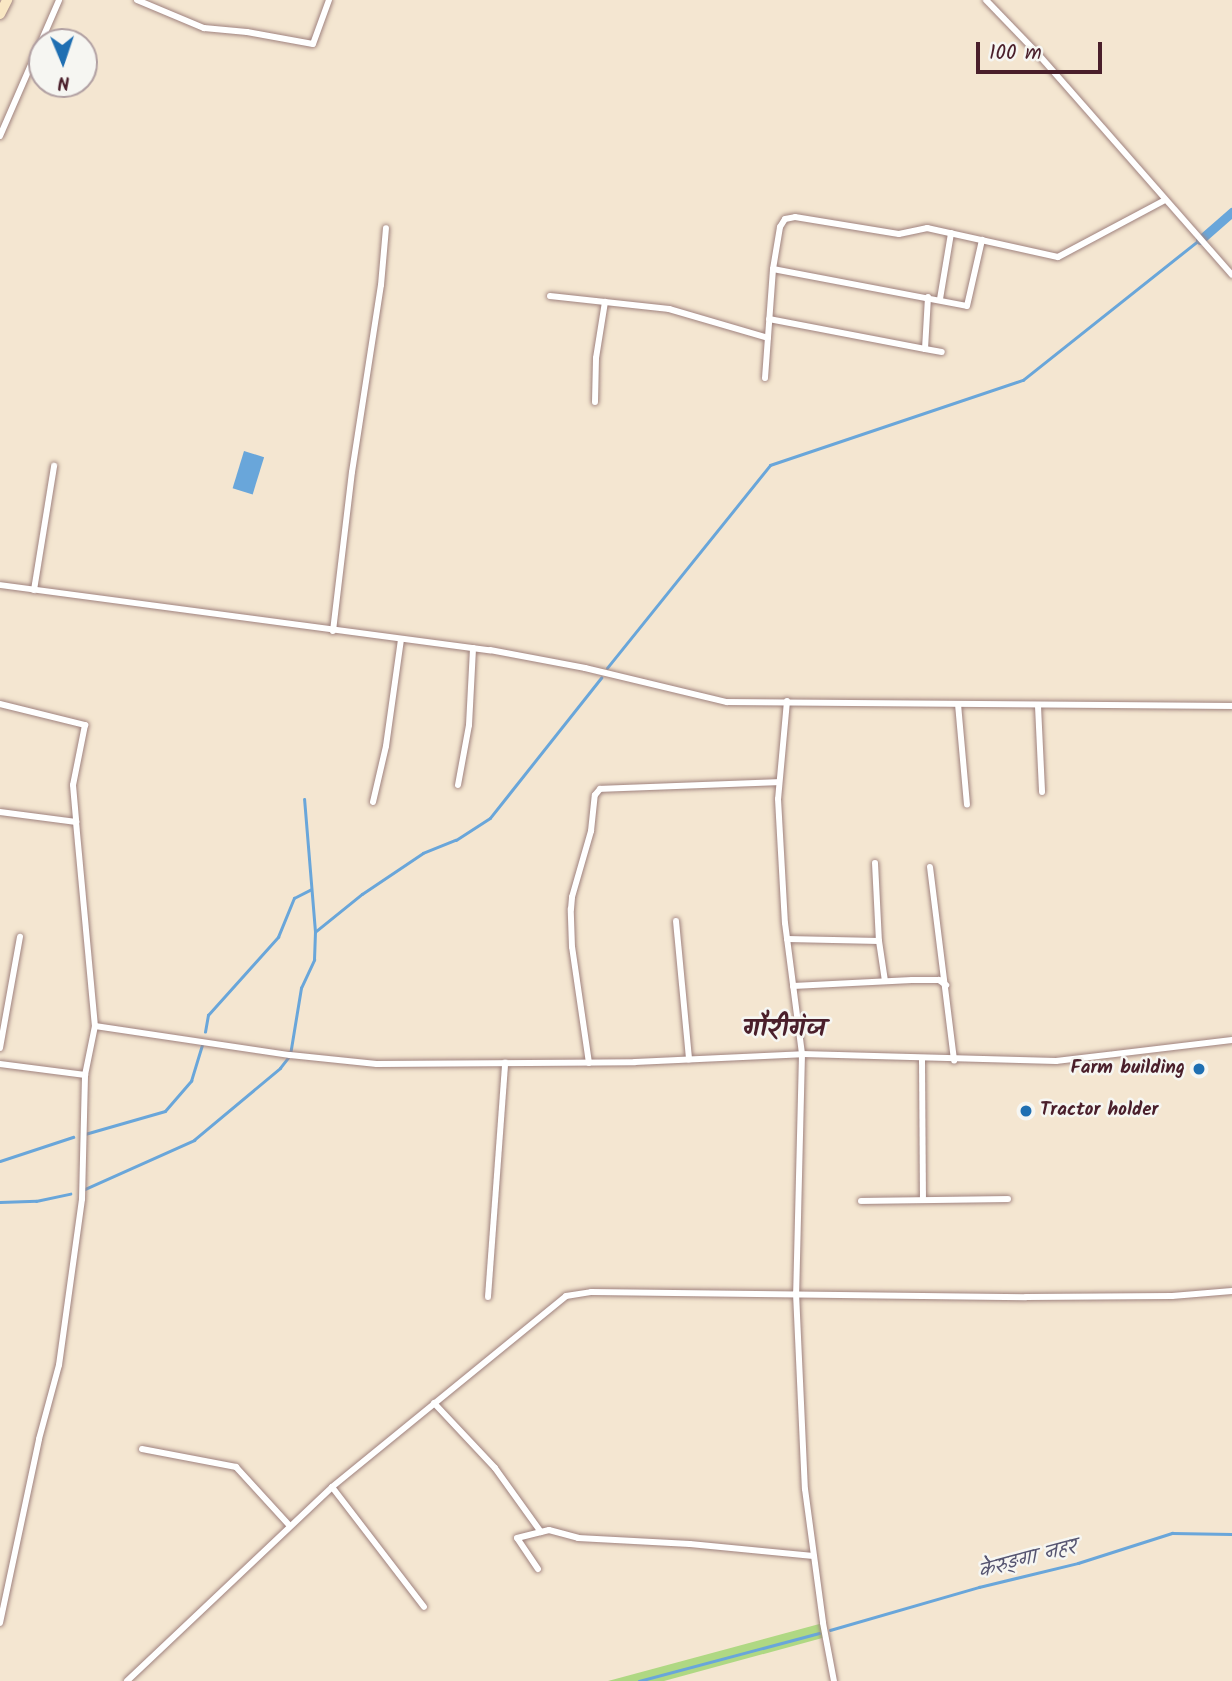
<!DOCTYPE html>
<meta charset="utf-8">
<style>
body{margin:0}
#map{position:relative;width:1232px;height:1681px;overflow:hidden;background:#f4e6d1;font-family:Kalam,"Playpen Sans Deva",sans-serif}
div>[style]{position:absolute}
.green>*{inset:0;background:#afd883}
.water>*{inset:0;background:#69a6da;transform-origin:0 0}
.stream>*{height:2.5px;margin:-1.25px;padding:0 1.25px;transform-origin:1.25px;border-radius:1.25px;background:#69a6da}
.canal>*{height:9px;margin:-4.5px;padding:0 4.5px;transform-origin:4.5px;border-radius:4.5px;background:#69a6da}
.roads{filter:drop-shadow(0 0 2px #9f827e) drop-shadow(0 0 2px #9f827e)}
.minor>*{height:6px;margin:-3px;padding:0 3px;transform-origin:3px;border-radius:3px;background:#fff}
.secondary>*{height:10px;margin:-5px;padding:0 5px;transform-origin:5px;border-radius:5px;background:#f9e7c3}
.dots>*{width:19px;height:19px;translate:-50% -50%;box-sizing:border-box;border:4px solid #f6f6f2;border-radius:50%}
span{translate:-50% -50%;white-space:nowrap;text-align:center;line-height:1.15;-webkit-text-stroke:5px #f6f6f2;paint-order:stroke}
.poi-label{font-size:19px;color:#4a1f2b;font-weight:700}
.right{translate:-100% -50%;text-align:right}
.left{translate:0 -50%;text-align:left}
.water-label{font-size:21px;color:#565571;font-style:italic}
.district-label{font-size:26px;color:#4a1f2b;font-weight:700}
.north{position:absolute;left:28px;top:28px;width:70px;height:70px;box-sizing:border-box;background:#f6f6f2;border:2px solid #b1a0a2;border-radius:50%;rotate:178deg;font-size:19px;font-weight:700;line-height:28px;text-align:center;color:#4a1f2b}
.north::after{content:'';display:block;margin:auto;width:24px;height:32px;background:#1f6fb2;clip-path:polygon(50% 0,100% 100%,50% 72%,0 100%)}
.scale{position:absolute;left:976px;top:42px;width:126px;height:32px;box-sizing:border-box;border:4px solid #4a1f2b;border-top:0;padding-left:9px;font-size:21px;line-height:24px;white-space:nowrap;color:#4a1f2b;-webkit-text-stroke:5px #f6f6f2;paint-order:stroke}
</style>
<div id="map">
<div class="green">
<div style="clip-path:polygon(823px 1623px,826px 1637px,664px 1681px,608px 1681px)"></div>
</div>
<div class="water">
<div style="left:244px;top:451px;width:21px;height:39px;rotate:17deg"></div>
</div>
<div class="stream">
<div style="left:607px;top:668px;width:260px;rotate:-51.2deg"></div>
<div style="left:770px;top:465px;width:267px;rotate:-18.6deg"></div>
<div style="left:1023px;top:380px;width:225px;rotate:-38.5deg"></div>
<div style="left:315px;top:932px;width:60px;rotate:-39deg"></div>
<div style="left:362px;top:894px;width:73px;rotate:-33.9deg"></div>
<div style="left:423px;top:853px;width:35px;rotate:-22deg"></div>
<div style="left:456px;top:840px;width:40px;rotate:-32.9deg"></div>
<div style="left:490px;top:818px;width:179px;rotate:-51.6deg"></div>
<div style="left:205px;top:1032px;width:17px;rotate:-80deg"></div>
<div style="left:208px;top:1015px;width:105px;rotate:-48.1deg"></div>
<div style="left:278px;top:937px;width:42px;rotate:-67.7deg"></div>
<div style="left:294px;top:898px;width:18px;rotate:-27deg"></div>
<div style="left:85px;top:1134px;width:83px;rotate:-16deg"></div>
<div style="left:165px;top:1111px;width:40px;rotate:-49deg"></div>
<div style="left:191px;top:1081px;width:38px;rotate:-73deg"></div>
<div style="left:0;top:1161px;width:77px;rotate:-18.2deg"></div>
<div style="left:83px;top:1190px;width:122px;rotate:-24.2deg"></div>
<div style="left:194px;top:1140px;width:112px;rotate:-39.9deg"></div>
<div style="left:280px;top:1068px;width:16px;rotate:-52deg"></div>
<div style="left:290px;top:1055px;width:68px;rotate:-80.7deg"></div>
<div style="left:301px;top:988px;width:31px;rotate:-65deg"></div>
<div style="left:314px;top:960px;width:28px;rotate:-88deg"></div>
<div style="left:315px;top:932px;width:133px;rotate:-94.7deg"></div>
<div style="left:0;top:1202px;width:36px;rotate:-2deg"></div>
<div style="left:36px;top:1201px;width:35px;rotate:-12deg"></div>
<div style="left:830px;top:1630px;width:155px;rotate:-16.1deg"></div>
<div style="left:979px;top:1587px;width:102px;rotate:-13.6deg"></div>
<div style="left:1078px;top:1563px;width:99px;rotate:-17.7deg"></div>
<div style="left:1172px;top:1533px;width:60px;rotate:1deg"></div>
<div style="left:639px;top:1681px;width:186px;rotate:-14.9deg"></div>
</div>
<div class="canal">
<div style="left:1200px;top:240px;width:43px;rotate:-41.2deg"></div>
</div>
<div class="roads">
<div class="minor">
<div style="left:137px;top:0;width:73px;rotate:22.7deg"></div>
<div style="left:204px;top:28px;width:43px;rotate:5.3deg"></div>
<div style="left:247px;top:32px;width:67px;rotate:10.3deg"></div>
<div style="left:313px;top:44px;width:47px;rotate:-70deg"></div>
<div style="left:986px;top:0;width:75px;rotate:46.1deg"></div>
<div style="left:1038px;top:54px;width:294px;rotate:48.7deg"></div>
<div style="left:0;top:136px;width:148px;rotate:-66.5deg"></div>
<div style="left:773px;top:269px;width:197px;rotate:10.8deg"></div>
<div style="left:967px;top:306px;width:68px;rotate:-77.2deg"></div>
<div style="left:550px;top:296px;width:120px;rotate:6.2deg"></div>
<div style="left:669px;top:309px;width:103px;rotate:16.3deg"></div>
<div style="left:940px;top:299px;width:67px;rotate:-80.5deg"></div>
<div style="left:769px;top:319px;width:159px;rotate:10.9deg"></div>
<div style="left:925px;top:349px;width:52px;rotate:-86.7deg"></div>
<div style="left:925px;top:349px;width:17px;rotate:10deg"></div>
<div style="left:765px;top:378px;width:109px;rotate:-85.8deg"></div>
<div style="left:773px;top:269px;width:43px;rotate:-80.5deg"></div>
<div style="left:780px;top:227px;width:9px;rotate:-58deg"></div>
<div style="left:785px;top:219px;width:10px;rotate:-11deg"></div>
<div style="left:795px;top:217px;width:105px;rotate:9.3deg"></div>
<div style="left:899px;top:234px;width:29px;rotate:-12deg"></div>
<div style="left:927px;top:228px;width:134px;rotate:12.5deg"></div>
<div style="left:1058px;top:257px;width:121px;rotate:-28deg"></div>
<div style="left:595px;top:402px;width:44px;rotate:-88.7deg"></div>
<div style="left:596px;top:358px;width:57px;rotate:-80.9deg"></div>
<div style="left:0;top:585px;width:494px;rotate:7.6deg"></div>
<div style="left:490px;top:650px;width:97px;rotate:10.7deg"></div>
<div style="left:585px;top:668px;width:146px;rotate:13.5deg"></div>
<div style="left:727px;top:702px;width:505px;rotate:0.45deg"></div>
<div style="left:34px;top:590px;width:126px;rotate:-80.8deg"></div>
<div style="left:333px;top:631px;width:160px;rotate:-83.2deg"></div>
<div style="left:352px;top:472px;width:189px;rotate:-81.2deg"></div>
<div style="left:381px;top:285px;width:57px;rotate:-85deg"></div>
<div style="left:787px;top:701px;width:98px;rotate:95.2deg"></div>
<div style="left:778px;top:799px;width:124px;rotate:86.8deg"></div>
<div style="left:785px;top:923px;width:132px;rotate:82.6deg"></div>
<div style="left:802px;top:1054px;width:239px;rotate:91.4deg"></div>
<div style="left:796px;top:1293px;width:196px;rotate:87.4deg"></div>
<div style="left:805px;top:1489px;width:135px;rotate:82.3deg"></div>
<div style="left:823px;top:1623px;width:59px;rotate:79.3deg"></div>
<div style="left:0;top:704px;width:88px;rotate:13.9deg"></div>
<div style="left:85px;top:725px;width:61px;rotate:101.3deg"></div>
<div style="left:73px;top:785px;width:37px;rotate:85deg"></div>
<div style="left:958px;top:704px;width:101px;rotate:84.9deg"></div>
<div style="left:1038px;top:706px;width:86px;rotate:87.3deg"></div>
<div style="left:458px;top:785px;width:61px;rotate:-79.6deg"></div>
<div style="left:469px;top:725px;width:77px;rotate:-87deg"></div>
<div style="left:373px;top:802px;width:57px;rotate:-76.9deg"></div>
<div style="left:386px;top:746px;width:108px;rotate:-82deg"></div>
<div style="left:0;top:812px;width:77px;rotate:7.5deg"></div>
<div style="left:76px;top:822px;width:205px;rotate:84.7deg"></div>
<div style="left:875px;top:863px;width:78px;rotate:87.1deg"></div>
<div style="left:930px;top:867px;width:195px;rotate:82.9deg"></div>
<div style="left:676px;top:921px;width:139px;rotate:84.6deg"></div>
<div style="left:787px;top:939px;width:92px;rotate:1.2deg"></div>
<div style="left:879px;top:941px;width:40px;rotate:81.5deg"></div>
<div style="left:793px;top:986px;width:119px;rotate:-2.9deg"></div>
<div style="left:912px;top:980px;width:27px"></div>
<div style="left:939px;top:980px;width:9px;rotate:36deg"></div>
<div style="left:0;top:1048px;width:113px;rotate:-79.8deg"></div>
<div style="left:922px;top:1060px;width:140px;rotate:89.6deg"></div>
<div style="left:589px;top:1063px;width:117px;rotate:-98.3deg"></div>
<div style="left:572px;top:947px;width:38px;rotate:-92deg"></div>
<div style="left:571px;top:909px;width:12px;rotate:-85deg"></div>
<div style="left:572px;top:897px;width:69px;rotate:-73.9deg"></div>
<div style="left:591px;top:831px;width:36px;rotate:-84deg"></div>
<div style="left:595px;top:795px;width:8px;rotate:-50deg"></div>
<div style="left:600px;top:789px;width:179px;rotate:-2.2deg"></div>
<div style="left:0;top:1064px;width:86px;rotate:7.4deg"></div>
<div style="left:85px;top:1075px;width:50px;rotate:-78.5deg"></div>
<div style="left:95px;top:1026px;width:197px;rotate:8.5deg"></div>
<div style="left:290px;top:1055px;width:87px;rotate:5.9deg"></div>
<div style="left:377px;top:1064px;width:258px;rotate:-0.4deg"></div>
<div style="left:635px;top:1062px;width:167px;rotate:-2.7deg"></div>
<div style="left:802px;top:1054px;width:254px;rotate:1.6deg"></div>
<div style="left:1056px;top:1061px;width:177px;rotate:-6.8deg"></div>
<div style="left:861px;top:1201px;width:147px;rotate:-0.8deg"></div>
<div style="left:488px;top:1297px;width:235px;rotate:-85.8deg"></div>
<div style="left:434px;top:1403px;width:89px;rotate:46.8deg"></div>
<div style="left:495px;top:1468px;width:79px;rotate:54.3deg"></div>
<div style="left:142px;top:1449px;width:96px;rotate:10.8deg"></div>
<div style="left:236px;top:1467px;width:79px;rotate:47.6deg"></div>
<div style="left:332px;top:1487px;width:151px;rotate:52.5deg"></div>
<div style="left:538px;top:1569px;width:37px;rotate:-124deg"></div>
<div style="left:517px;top:1538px;width:33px;rotate:-14deg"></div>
<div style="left:549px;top:1530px;width:30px;rotate:15deg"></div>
<div style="left:578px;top:1538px;width:112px;rotate:3.1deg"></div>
<div style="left:690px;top:1544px;width:124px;rotate:5.6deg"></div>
<div style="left:0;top:1623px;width:188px;rotate:-78deg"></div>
<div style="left:39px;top:1439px;width:77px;rotate:-74.9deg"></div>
<div style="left:59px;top:1365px;width:168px;rotate:-82.1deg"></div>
<div style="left:82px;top:1199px;width:124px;rotate:-88.6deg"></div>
<div style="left:127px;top:1681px;width:282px;rotate:-43.4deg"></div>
<div style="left:332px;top:1487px;width:302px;rotate:-39.2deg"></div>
<div style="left:566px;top:1296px;width:25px;rotate:-9deg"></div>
<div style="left:591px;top:1292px;width:435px;rotate:0.7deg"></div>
<div style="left:1026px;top:1297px;width:146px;rotate:-0.4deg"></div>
<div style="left:1172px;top:1296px;width:60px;rotate:-4.8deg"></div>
</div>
<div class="secondary">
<div style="left:0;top:14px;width:16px;rotate:-63deg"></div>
</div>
</div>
<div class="dots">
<div style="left:1199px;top:1069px;background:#1f6fb2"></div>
<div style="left:1026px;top:1111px;background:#1f6fb2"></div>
</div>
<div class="poi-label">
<span class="right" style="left:1185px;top:1069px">Farm building</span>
<span class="left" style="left:1040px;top:1111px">Tractor holder</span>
</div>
<div class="water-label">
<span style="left:1027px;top:1560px;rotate:-15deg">केेरुङ्गा नहर</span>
</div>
<div class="district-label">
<span style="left:784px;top:1030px">गौरीगंज</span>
</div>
<div class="north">N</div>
<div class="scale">100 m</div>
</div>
